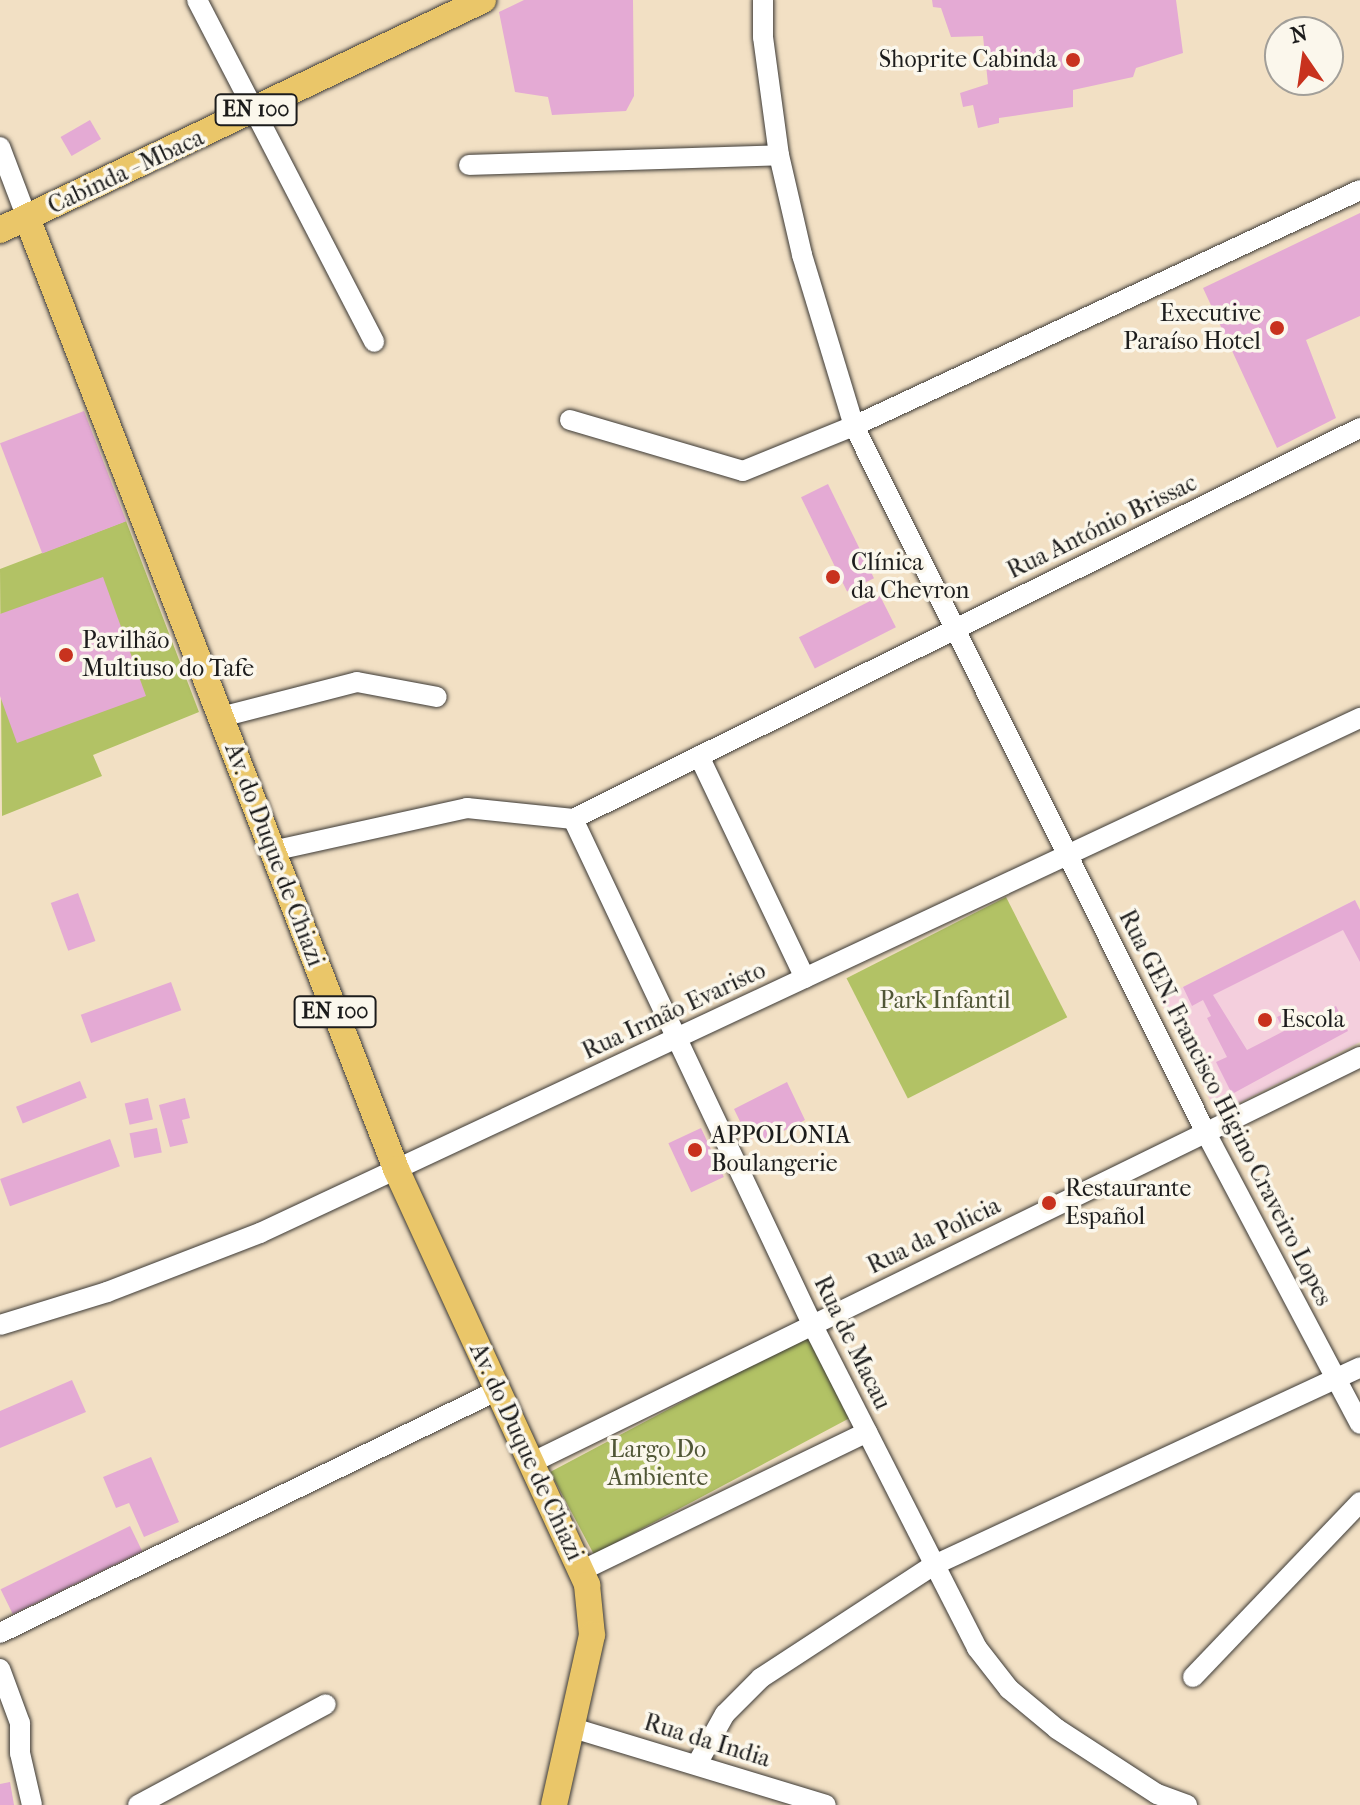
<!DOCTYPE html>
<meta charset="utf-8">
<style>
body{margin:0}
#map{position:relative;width:1360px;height:1805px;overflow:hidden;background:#f2e0c4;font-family:"IM FELL French Canon",serif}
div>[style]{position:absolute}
.built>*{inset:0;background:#f4cfdd}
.green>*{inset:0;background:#b2c265;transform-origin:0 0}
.building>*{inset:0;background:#e4aad4;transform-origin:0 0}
.roads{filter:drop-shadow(0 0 2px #3c3935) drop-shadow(0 0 2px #3c3935)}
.minor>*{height:20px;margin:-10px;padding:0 10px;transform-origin:10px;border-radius:10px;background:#fff}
.major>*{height:26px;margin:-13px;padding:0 13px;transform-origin:13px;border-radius:13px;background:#eac669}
.dots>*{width:22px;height:22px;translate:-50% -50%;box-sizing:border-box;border:4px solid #fbf7ec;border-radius:50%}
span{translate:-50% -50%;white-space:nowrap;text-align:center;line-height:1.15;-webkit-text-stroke:7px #fbf7ec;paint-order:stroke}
.shield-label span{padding:2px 6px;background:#fbf7ec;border:2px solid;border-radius:6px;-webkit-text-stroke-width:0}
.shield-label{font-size:22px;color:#1c1c1c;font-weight:700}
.poi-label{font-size:24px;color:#1c1c1c}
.right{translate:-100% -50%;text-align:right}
.left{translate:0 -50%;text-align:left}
.street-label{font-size:24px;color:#1c1c1c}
.park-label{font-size:24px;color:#505636}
.north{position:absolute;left:1264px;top:16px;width:80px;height:80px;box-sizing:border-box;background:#fbf7ec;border:2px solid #a29f99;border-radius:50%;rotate:347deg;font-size:22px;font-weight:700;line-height:32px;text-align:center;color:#1c1c1c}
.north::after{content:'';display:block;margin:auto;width:28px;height:36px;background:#c8321e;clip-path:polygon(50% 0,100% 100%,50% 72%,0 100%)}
</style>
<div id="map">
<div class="built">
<div style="clip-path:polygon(1355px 900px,1360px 910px,1360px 1042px,1217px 1114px,1159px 999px)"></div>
</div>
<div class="green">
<div style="clip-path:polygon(126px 521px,199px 712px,93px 755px,102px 776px,2px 816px,0 569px)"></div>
<div style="left:1006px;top:897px;width:135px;height:179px;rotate:63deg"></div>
<div style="left:808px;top:1335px;width:93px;height:292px;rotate:62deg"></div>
</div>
<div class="building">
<div style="clip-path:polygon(524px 0,633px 0,634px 96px,626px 111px,552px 115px,548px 97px,515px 92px,499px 12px)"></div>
<div style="clip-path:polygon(932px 0,1176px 0,1183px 53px,1136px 68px,1133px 77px,1073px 90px,1073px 107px,999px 118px,999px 123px,978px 128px,973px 105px,963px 107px,960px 93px,988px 84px,983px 36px,951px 37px,941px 8px,933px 7px)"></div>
<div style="left:90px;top:120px;width:22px;height:34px;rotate:60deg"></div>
<div style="clip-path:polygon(1360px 213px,1360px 316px,1306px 340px,1336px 418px,1277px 448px,1203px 288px)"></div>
<div style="left:84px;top:411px;width:118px;height:90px;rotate:69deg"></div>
<div style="left:828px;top:484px;width:105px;height:30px;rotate:64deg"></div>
<div style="clip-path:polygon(103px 577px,146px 696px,17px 743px,0 696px,0 614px)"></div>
<div style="left:880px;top:596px;width:35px;height:91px;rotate:63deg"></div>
<div style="left:78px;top:893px;width:51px;height:29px;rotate:70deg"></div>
<div style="clip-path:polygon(1355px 900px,1360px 910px,1360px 962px,1343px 930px,1213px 995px,1247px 1050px,1284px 1031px,1277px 1017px,1288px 1012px,1295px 1026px,1336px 1006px,1348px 1031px,1232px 1094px,1216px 1062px,1227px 1057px,1207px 1018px,1211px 1016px,1203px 1000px,1192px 1006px,1183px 987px)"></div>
<div style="left:171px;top:982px;width:30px;height:96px;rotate:70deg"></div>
<div style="left:80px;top:1081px;width:18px;height:69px;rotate:68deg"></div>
<div style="clip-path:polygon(787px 1082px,805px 1120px,760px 1143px,757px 1136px,749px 1140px,734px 1109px)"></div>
<div style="left:148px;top:1098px;width:22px;height:24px;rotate:77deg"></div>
<div style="clip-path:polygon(185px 1098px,190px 1118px,182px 1120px,188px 1143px,170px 1147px,159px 1105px)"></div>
<div style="left:157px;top:1128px;width:25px;height:28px;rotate:79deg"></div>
<div style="left:701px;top:1128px;width:54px;height:36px;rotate:65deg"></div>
<div style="left:110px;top:1139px;width:29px;height:117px;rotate:70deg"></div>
<div style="clip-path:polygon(72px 1380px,86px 1412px,0 1448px,0 1411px)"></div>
<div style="clip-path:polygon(151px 1457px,179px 1522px,144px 1537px,129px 1503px,116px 1508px,103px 1477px)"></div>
<div style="left:130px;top:1526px;width:28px;height:144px;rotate:64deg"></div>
<div style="clip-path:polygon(10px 1782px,14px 1805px,0 1805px,0 1784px)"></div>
</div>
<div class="roads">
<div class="minor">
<div style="left:197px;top:0;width:385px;rotate:62.6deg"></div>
<div style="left:763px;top:0;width:37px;rotate:90deg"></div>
<div style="left:763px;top:37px;width:119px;rotate:82.3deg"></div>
<div style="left:779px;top:155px;width:103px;rotate:77deg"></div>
<div style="left:802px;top:255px;width:179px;rotate:73.1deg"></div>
<div style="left:854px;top:426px;width:790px;rotate:63.53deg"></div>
<div style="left:1206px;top:1133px;width:329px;rotate:62.1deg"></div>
<div style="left:0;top:147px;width:76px;rotate:69.2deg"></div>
<div style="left:469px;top:165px;width:310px;rotate:-1.8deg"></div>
<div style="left:570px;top:420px;width:180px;rotate:16.4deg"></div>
<div style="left:743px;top:471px;width:120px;rotate:-22.1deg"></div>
<div style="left:854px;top:426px;width:558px;rotate:-25deg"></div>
<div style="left:221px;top:717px;width:140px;rotate:-14.4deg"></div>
<div style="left:357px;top:682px;width:81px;rotate:10.6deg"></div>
<div style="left:699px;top:756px;width:246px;rotate:64.5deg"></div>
<div style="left:573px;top:819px;width:559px;rotate:64.67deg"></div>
<div style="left:812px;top:1324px;width:364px;rotate:63deg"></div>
<div style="left:977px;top:1648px;width:52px;rotate:52deg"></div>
<div style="left:1009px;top:1689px;width:62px;rotate:39.8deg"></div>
<div style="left:1057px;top:1729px;width:119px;rotate:33deg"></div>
<div style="left:1157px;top:1794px;width:32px;rotate:20deg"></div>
<div style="left:573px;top:819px;width:879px;rotate:-26.42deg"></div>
<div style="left:272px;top:851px;width:200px;rotate:-12.4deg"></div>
<div style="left:467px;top:808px;width:107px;rotate:5.9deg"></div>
<div style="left:0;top:1325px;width:112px;rotate:-17.1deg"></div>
<div style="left:107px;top:1292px;width:164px;rotate:-21.1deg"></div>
<div style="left:260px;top:1233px;width:1215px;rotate:-25.09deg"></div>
<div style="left:531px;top:1463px;width:923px;rotate:-26.09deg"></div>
<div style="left:581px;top:1571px;width:318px;rotate:-25.9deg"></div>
<div style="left:0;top:1633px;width:554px;rotate:-26.01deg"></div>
<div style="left:0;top:1669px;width:58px;rotate:69.7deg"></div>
<div style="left:20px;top:1723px;width:30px;rotate:90deg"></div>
<div style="left:20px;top:1753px;width:53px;rotate:77deg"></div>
<div style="left:1193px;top:1677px;width:242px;rotate:-46.3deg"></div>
<div style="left:573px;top:1728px;width:264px;rotate:16.9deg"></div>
<div style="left:697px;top:1764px;width:57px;rotate:-60.8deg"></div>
<div style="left:725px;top:1714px;width:51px;rotate:-45deg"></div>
<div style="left:761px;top:1678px;width:204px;rotate:-33.2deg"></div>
<div style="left:932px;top:1566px;width:472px;rotate:-24.9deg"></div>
<div style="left:138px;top:1805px;width:213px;rotate:-28.2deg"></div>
</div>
<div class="major">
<div style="left:27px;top:218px;width:1020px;rotate:68.79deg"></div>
<div style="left:396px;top:1169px;width:458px;rotate:65.3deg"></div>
<div style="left:587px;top:1585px;width:50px;rotate:84.3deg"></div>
<div style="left:592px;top:1635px;width:174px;rotate:102.6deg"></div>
<div style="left:0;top:230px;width:535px;rotate:-25.46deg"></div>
</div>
</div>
<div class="dots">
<div style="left:1073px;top:60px;background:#c8321e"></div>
<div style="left:1277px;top:328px;background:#c8321e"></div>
<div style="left:833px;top:577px;background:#c8321e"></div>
<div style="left:66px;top:655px;background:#c8321e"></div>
<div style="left:1265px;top:1020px;background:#c8321e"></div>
<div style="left:695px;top:1150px;background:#c8321e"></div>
<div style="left:1049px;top:1203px;background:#c8321e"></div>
</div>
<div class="shield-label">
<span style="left:256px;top:110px">EN 100</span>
<span style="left:335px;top:1012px">EN 100</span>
</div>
<div class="poi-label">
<span class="right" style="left:1057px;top:60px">Shoprite Cabinda</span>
<span class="right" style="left:1261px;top:328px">Executive<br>Paraíso Hotel</span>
<span class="left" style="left:851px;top:577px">Clínica<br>da Chevron</span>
<span class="left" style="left:82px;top:655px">Pavilhão<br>Multiuso do Tafe</span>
<span class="left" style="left:1281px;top:1020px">Escola</span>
<span class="left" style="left:711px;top:1150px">APPOLONIA<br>Boulangerie</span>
<span class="left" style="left:1065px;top:1203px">Restaurante<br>Español</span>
</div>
<div class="street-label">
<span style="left:126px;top:172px;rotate:-25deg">Cabinda - Mbaca</span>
<span style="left:1102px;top:527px;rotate:-26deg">Rua António Brissac</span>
<span style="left:274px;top:855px;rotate:69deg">Av. do Duque de Chiazi</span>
<span style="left:674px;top:1011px;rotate:-25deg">Rua Irmão Evaristo</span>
<span style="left:1225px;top:1108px;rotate:63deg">Rua GEN. Francisco Higino Craveiro Lopes</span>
<span style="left:934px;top:1236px;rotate:-26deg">Rua da Policia</span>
<span style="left:852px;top:1343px;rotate:64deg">Rua de Macau</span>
<span style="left:526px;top:1452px;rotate:65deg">Av. do Duque de Chiazi</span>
<span style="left:707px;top:1741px;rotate:17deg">Rua da India</span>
</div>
<div class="park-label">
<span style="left:945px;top:1001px">Park Infantil</span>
<span style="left:658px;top:1464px">Largo Do<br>Ambiente</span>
</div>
<div class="north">N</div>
</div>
